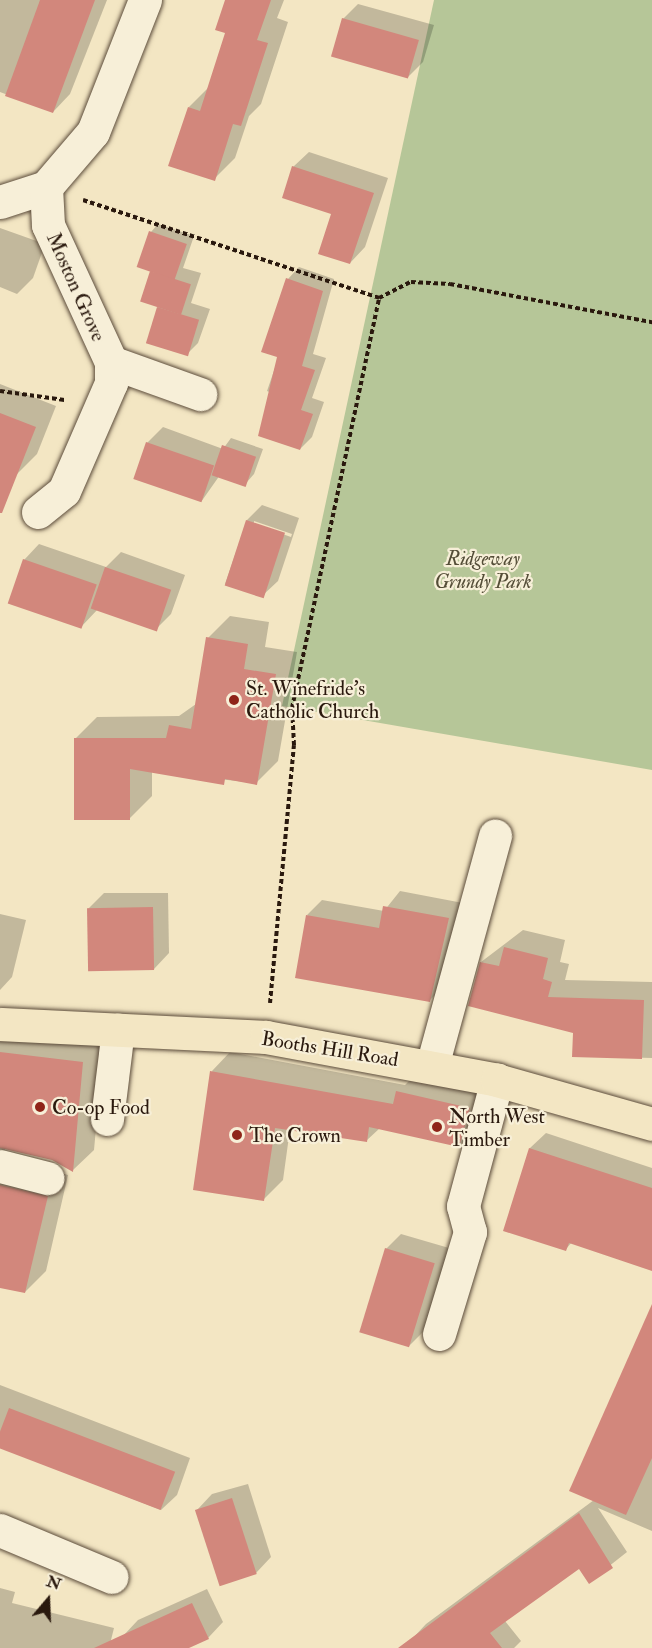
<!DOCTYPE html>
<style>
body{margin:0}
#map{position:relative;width:652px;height:1648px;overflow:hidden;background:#f3e6c3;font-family:"IM FELL Double Pica",serif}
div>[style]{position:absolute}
.green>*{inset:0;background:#b6c698}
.shadow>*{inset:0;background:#0003}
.building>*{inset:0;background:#d2877c;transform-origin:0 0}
.path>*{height:4px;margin-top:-2px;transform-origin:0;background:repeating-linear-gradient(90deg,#2a190e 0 4.5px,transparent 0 7.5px)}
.roads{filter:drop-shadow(0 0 2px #5c4c3b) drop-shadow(0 0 2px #5c4c3b)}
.minor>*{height:33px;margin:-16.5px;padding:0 16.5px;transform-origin:16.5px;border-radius:16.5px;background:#f7efd8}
.major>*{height:33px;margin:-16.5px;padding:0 16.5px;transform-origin:16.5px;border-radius:16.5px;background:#f3e6c3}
.dots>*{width:16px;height:16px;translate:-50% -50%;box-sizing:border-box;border:3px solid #f7efd8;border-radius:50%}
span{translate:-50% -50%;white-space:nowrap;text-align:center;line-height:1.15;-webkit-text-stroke:4.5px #f7efd8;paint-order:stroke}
.street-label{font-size:20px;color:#2a190e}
.park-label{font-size:20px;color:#544d37;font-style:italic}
.poi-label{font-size:20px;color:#2a190e}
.left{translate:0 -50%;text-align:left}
.north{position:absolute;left:18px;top:1570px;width:60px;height:60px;-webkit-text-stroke:4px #f7efd8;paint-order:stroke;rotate:19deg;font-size:16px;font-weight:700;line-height:24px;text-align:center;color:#2a190e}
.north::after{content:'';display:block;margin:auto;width:21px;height:27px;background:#2a190e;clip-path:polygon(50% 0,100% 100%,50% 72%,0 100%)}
</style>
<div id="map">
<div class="green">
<div style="clip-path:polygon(434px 0,652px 0,652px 770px,282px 706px)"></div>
</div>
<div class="shadow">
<div style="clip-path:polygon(0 0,107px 0,70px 94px,53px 112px,0 92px)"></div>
<div style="clip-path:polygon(227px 0,284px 0,277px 18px,288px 22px,261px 104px,249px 116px,235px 158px,214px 179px,189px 107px,209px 87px,227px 32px)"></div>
<div style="clip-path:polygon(358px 4px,434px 25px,423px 62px,408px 77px,343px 19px)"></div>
<div style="clip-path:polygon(309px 152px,388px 178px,365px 247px,350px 263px,333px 213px,293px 167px)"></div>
<div style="clip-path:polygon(158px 224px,194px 236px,183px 268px,201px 273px,191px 303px,210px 309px,198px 343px,186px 355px,158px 308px,151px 232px)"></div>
<div style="clip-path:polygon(0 228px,45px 244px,33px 278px,17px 294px,0 287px)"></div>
<div style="clip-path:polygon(299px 267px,334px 279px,313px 354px,326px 358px,312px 398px,324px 402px,312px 437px,300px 449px,274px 394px,267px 391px,279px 356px,263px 351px,288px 279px)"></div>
<div style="clip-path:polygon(0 384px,56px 406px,37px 454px,16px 475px,0 468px)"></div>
<div style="clip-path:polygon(163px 427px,223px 449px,231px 438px,263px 449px,254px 474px,247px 482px,220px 475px,201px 502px,147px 443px)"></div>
<div style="clip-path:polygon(evenodd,262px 505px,299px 518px,278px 581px,262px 596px,225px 584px,247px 520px,262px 505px,254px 521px,292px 534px,291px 537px,254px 524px,254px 521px)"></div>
<div style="clip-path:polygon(39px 544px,106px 567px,121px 552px,185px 575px,171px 614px,156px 629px,98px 609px,81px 627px,24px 560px)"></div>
<div style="clip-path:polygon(230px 616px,269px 622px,265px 647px,297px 652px,278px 761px,256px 783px,152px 772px,152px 796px,129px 819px,75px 739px,97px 717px,179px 716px,196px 704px,208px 638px)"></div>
<div style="clip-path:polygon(400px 891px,463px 903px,445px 985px,430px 1000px,307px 915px,322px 900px,384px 911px)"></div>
<div style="clip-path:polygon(104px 893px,168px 893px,169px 953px,154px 969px,88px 909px)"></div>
<div style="clip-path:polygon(0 914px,26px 920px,12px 977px,0 990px)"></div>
<div style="clip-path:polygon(523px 930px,565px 940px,560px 962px,569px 964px,565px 980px,652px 982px,652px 1058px,574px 1056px,575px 1032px,481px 962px)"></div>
<div style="clip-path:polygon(0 1036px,104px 1041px,94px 1150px,73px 1170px,52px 1158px,4px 1146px,8px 1159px,68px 1175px,46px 1271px,25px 1292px,0 1286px)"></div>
<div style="clip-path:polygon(230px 1052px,405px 1085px,417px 1073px,488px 1090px,478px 1127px,459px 1146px,380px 1128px,366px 1141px,290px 1129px,283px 1180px,264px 1199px,212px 1071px)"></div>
<div style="clip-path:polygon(546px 1133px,652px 1168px,652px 1252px,572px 1242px,566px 1249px,505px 1230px,530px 1148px)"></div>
<div style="clip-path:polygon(401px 1234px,449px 1248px,424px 1331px,409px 1346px,386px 1249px)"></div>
<div style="clip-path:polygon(652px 1309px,652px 1531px,598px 1508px,627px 1552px,589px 1582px,580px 1567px,505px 1621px,521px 1641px,514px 1648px,420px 1648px,412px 1639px,426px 1624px,594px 1500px)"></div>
<div style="clip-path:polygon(0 1385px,190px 1458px,177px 1495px,161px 1510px,0 1447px)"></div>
<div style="clip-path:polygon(248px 1484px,271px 1557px,256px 1573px,197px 1510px,212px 1494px)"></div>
<div style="clip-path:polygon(0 1588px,15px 1592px,12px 1603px,114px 1628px,109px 1648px,0 1648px)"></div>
<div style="clip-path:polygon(207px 1589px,223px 1622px,208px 1638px,186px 1648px,129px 1648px,123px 1636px,138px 1620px)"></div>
</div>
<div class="building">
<div style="clip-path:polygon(40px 0,95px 0,53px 113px,5px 96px)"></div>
<div style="clip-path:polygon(225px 0,271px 0,257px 40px,268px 43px,241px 126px,233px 124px,215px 181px,168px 166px,188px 107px,200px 111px,225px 33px,215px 30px)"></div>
<div style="left:342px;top:18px;width:80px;height:40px;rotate:16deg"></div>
<div style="clip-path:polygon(292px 166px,374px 193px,350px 264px,318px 254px,331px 214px,282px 198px)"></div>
<div style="left:149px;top:231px;width:40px;height:38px;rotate:19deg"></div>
<div style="left:150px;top:271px;width:43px;height:32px;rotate:18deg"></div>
<div style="clip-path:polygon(286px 278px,323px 291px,302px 366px,315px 370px,301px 410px,313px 414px,300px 450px,258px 436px,277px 357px,261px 352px)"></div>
<div style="left:157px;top:307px;width:44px;height:38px;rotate:17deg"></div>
<div style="clip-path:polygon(0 413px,36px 427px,2px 513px,0 513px)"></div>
<div style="left:146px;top:442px;width:72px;height:39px;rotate:19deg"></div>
<div style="left:222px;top:445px;width:36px;height:32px;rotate:19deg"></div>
<div style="left:246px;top:520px;width:41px;height:69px;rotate:18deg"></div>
<div style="left:23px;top:559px;width:78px;height:47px;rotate:19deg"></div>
<div style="left:105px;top:567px;width:70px;height:44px;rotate:19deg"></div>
<div style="clip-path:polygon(206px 637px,248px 644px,244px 669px,276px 674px,257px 785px,225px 779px,224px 785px,130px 769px,130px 820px,74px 820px,74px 738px,166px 738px,169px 725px,191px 729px)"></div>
<div style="clip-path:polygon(383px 906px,449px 918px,430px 1002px,295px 978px,306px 915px,379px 928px)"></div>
<div style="left:153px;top:907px;width:63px;height:66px;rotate:89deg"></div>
<div style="clip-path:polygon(504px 947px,548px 958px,543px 979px,552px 982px,548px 997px,644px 1000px,642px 1059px,572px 1057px,573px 1033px,468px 1006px,480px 962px,499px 966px)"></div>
<div style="clip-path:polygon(0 1052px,83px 1062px,73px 1172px,52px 1160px,0 1148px)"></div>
<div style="clip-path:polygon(210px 1071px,393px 1104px,396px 1091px,470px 1108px,459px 1147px,369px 1127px,367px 1142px,275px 1128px,264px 1201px,193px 1190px)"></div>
<div style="clip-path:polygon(529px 1148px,652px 1188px,652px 1271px,569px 1243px,566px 1251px,503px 1231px)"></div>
<div style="clip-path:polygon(0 1185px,48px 1196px,25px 1293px,0 1288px)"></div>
<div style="left:385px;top:1248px;width:52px;height:88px;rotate:17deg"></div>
<div style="clip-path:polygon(652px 1304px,652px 1458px,626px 1515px,569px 1491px)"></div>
<div style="left:9px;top:1408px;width:178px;height:41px;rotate:21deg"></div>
<div style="left:232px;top:1498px;width:80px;height:39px;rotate:72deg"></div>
<div style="clip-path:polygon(579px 1513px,613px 1568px,589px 1584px,579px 1569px,490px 1633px,502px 1648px,398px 1648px)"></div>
<div style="clip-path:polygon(192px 1603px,209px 1639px,189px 1648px,94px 1648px)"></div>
</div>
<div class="path">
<div style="left:83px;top:200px;width:312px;rotate:18.3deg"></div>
<div style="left:0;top:391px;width:65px;rotate:8deg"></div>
<div style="left:270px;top:1003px;width:259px;rotate:-84.7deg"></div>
<div style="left:294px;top:745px;width:37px;rotate:-93deg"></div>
<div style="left:292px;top:708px;width:419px;rotate:-78deg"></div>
<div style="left:379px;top:298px;width:36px;rotate:-27deg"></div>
<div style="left:411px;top:282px;width:39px;rotate:3deg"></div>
<div style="left:450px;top:284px;width:206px;rotate:10.7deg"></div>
</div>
<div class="roads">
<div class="minor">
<div style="left:46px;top:187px;width:72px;rotate:-49.5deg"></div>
<div style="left:93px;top:132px;width:142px;rotate:-68.5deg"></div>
<div style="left:0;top:202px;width:48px;rotate:-18.1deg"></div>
<div style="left:111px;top:362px;width:95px;rotate:19.8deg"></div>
<div style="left:38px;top:512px;width:33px;rotate:-39deg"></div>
<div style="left:64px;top:491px;width:118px;rotate:-66.5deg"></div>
<div style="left:111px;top:383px;width:21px;rotate:-90deg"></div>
<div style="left:111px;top:362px;width:151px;rotate:-114.7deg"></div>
<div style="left:48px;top:225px;width:38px;rotate:-93deg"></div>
<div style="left:432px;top:1066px;width:239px;rotate:-74.7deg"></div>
<div style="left:107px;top:1119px;width:90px;rotate:-83deg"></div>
<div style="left:0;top:1166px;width:49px;rotate:14.3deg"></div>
<div style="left:439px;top:1334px;width:107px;rotate:-73.1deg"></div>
<div style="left:470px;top:1232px;width:27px;rotate:-105deg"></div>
<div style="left:463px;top:1206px;width:131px;rotate:-74.9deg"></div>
<div style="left:0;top:1530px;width:121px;rotate:22.8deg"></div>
</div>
<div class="major">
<div style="left:0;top:1024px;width:266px;rotate:2.8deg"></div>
<div style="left:266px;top:1037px;width:235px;rotate:10.5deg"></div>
<div style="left:497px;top:1080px;width:161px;rotate:15.8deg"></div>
</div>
</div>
<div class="dots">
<div style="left:234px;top:700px;background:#8f2418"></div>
<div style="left:40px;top:1107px;background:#8f2418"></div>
<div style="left:437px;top:1127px;background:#8f2418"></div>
<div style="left:237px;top:1135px;background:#8f2418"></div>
</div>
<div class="street-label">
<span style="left:76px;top:287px;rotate:66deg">Moston Grove</span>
<span style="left:330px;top:1049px;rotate:9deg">Booths Hill Road</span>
</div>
<div class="park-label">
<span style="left:483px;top:570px">Ridgeway<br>Grundy Park</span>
</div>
<div class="poi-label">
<span class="left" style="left:246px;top:700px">St. Winefride's<br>Catholic Church</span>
<span class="left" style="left:52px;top:1107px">Co-op Food</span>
<span class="left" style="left:449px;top:1128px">North West<br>Timber</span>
<span class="left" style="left:249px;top:1135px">The Crown</span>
</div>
<div class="north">N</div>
</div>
